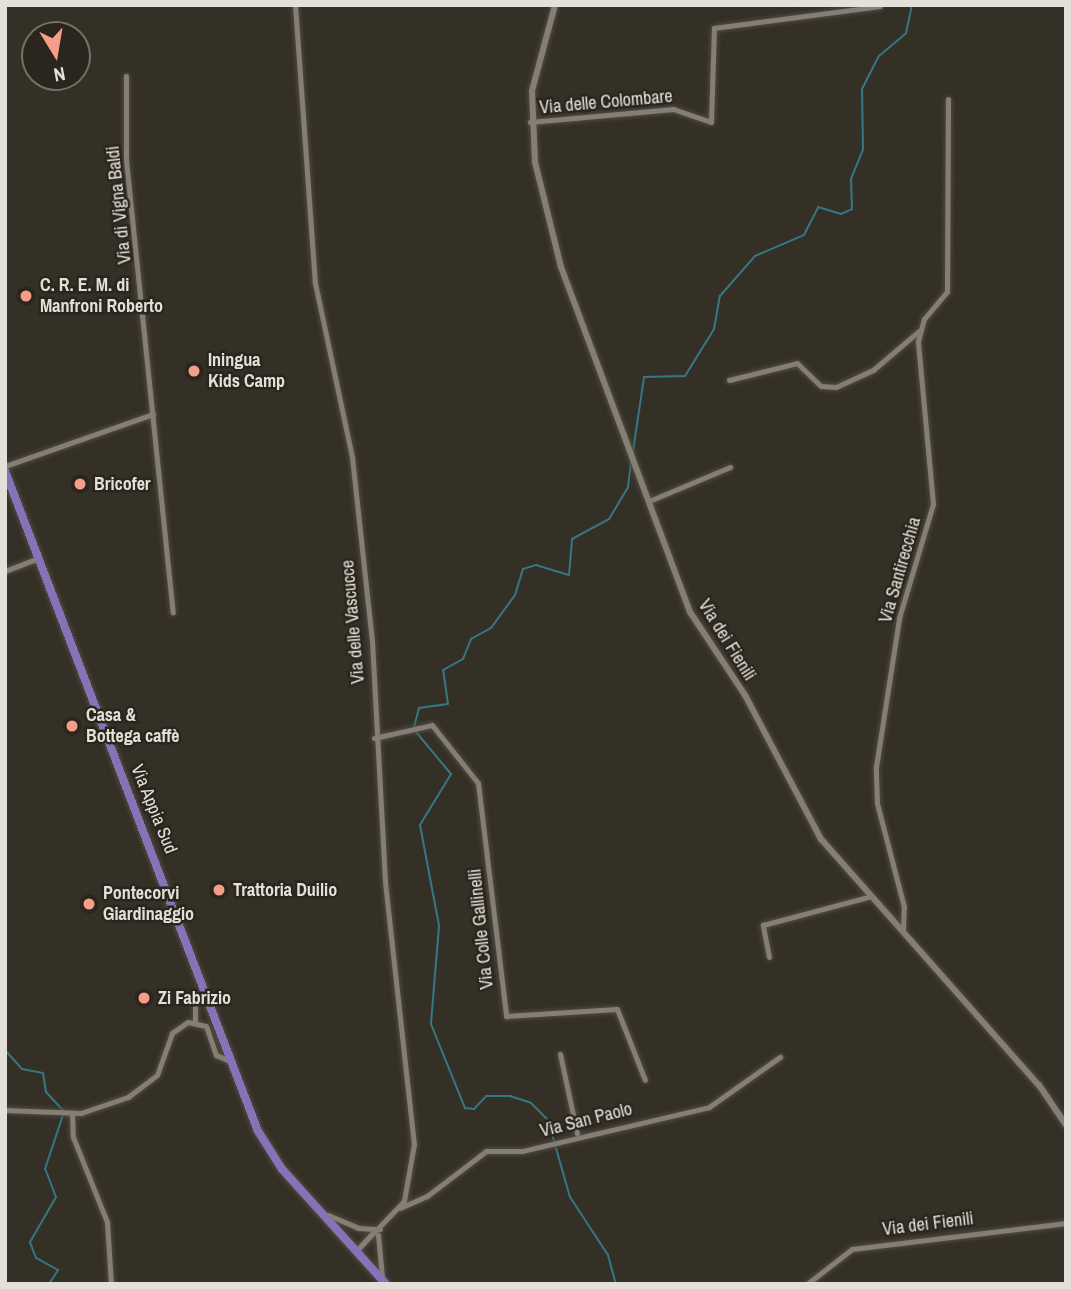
<!DOCTYPE html>
<meta charset="utf-8">
<style>
body{margin:0}
#map{position:relative;width:1071px;height:1289px;overflow:hidden;background:#353026;font-family:"Archivo Narrow",sans-serif}
div>[style]{position:absolute}
.stream>*{height:2px;margin:-1px;padding:0 1px;transform-origin:1px;border-radius:1px;background:#357782}
.roads{filter:drop-shadow(0 0 2px #504c44) drop-shadow(0 0 2px #504c44)}
.minor>*{height:5px;margin:-2.5px;padding:0 2.5px;transform-origin:2.5px;border-radius:2.5px;background:#847e73}
.tertiary>*{height:6px;margin:-3px;padding:0 3px;transform-origin:3px;border-radius:3px;background:#847e73}
.primary>*{height:8px;margin:-4px;padding:0 4px;transform-origin:4px;border-radius:4px;background:#8673b7}
.dots>*{width:19px;height:19px;translate:-50% -50%;box-sizing:border-box;border:4px solid #2b261d;border-radius:50%}
span{translate:-50% -50%;white-space:nowrap;text-align:center;line-height:1.15;-webkit-text-stroke:5px #2b261d;paint-order:stroke}
.street-label{font-size:18px;color:#e3dfd9}
.poi-label{font-size:18px;color:#e3dfd9;font-weight:700}
.left{translate:0 -50%;text-align:left}
.frame{position:absolute;inset:0;border:7px solid #e3dfd9;pointer-events:none}
.north{position:absolute;left:21px;top:21px;width:70px;height:70px;box-sizing:border-box;background:#2b261d;border:2px solid #757068;border-radius:50%;rotate:169deg;font-size:19px;font-weight:700;line-height:28px;text-align:center;color:#e3dfd9}
.north::after{content:'';display:block;margin:auto;width:24px;height:32px;background:#f49e8a;clip-path:polygon(50% 0,100% 100%,50% 72%,0 100%)}
</style>
<div id="map">
<div class="stream">
<div style="left:633px;top:451px;width:75px;rotate:-81.5deg"></div>
<div style="left:644px;top:377px;width:41px;rotate:-1.4deg"></div>
<div style="left:685px;top:376px;width:55px;rotate:-58.3deg"></div>
<div style="left:714px;top:329px;width:34px;rotate:-80deg"></div>
<div style="left:720px;top:296px;width:53px;rotate:-48.8deg"></div>
<div style="left:755px;top:256px;width:53px;rotate:-23.2deg"></div>
<div style="left:804px;top:235px;width:31px;rotate:-63deg"></div>
<div style="left:818px;top:207px;width:24px;rotate:17deg"></div>
<div style="left:841px;top:214px;width:12px;rotate:-24deg"></div>
<div style="left:852px;top:209px;width:30px;rotate:-92deg"></div>
<div style="left:851px;top:179px;width:31px;rotate:-68deg"></div>
<div style="left:863px;top:150px;width:61px;rotate:-90.9deg"></div>
<div style="left:862px;top:89px;width:37px;rotate:-63deg"></div>
<div style="left:879px;top:56px;width:35px;rotate:-40deg"></div>
<div style="left:906px;top:33px;width:29px;rotate:-78deg"></div>
<div style="left:414px;top:727px;width:20px;rotate:-75deg"></div>
<div style="left:419px;top:708px;width:29px;rotate:-8deg"></div>
<div style="left:448px;top:704px;width:34px;rotate:-98deg"></div>
<div style="left:443px;top:670px;width:23px;rotate:-29deg"></div>
<div style="left:463px;top:659px;width:22px;rotate:-68deg"></div>
<div style="left:471px;top:639px;width:23px;rotate:-29deg"></div>
<div style="left:491px;top:628px;width:41px;rotate:-54deg"></div>
<div style="left:515px;top:595px;width:27px;rotate:-73deg"></div>
<div style="left:523px;top:569px;width:14px;rotate:-17deg"></div>
<div style="left:536px;top:565px;width:34px;rotate:17deg"></div>
<div style="left:569px;top:575px;width:36px;rotate:-85deg"></div>
<div style="left:572px;top:539px;width:42px;rotate:-28.4deg"></div>
<div style="left:609px;top:519px;width:37px;rotate:-59deg"></div>
<div style="left:628px;top:487px;width:24px;rotate:-83deg"></div>
<div style="left:416px;top:732px;width:55px;rotate:50.2deg"></div>
<div style="left:451px;top:774px;width:60px;rotate:121.3deg"></div>
<div style="left:420px;top:825px;width:103px;rotate:79.3deg"></div>
<div style="left:439px;top:926px;width:98px;rotate:94.7deg"></div>
<div style="left:431px;top:1024px;width:91px;rotate:68deg"></div>
<div style="left:465px;top:1108px;width:9px;rotate:6deg"></div>
<div style="left:474px;top:1109px;width:18px;rotate:-47deg"></div>
<div style="left:486px;top:1096px;width:24px"></div>
<div style="left:510px;top:1096px;width:22px;rotate:18deg"></div>
<div style="left:531px;top:1103px;width:24px;rotate:45deg"></div>
<div style="left:548px;top:1120px;width:80px;rotate:74.1deg"></div>
<div style="left:570px;top:1197px;width:69px;rotate:56.8deg"></div>
<div style="left:608px;top:1255px;width:30px;rotate:75deg"></div>
<div style="left:5px;top:1050px;width:25px;rotate:48deg"></div>
<div style="left:22px;top:1069px;width:21px;rotate:11deg"></div>
<div style="left:43px;top:1073px;width:19px;rotate:81deg"></div>
<div style="left:46px;top:1092px;width:25px;rotate:47deg"></div>
<div style="left:49px;top:1284px;width:17px;rotate:-57deg"></div>
<div style="left:58px;top:1270px;width:25px;rotate:-151deg"></div>
<div style="left:36px;top:1258px;width:17px;rotate:-111deg"></div>
<div style="left:30px;top:1242px;width:52px;rotate:-60deg"></div>
<div style="left:56px;top:1197px;width:30px;rotate:-111deg"></div>
<div style="left:45px;top:1169px;width:57px;rotate:-71.6deg"></div>
</div>
<div class="roads">
<div class="minor">
<div style="left:295px;top:5px;width:279px;rotate:85.9deg"></div>
<div style="left:315px;top:283px;width:178px;rotate:78deg"></div>
<div style="left:352px;top:457px;width:185px;rotate:83.8deg"></div>
<div style="left:372px;top:641px;width:241px;rotate:86.9deg"></div>
<div style="left:385px;top:882px;width:264px;rotate:83.7deg"></div>
<div style="left:414px;top:1144px;width:58px;rotate:100deg"></div>
<div style="left:404px;top:1201px;width:66px;rotate:133.8deg"></div>
<div style="left:126px;top:76px;width:84px;rotate:90deg"></div>
<div style="left:126px;top:160px;width:455px;rotate:84.1deg"></div>
<div style="left:530px;top:122px;width:144px;rotate:-5.2deg"></div>
<div style="left:673px;top:109px;width:40px;rotate:18.9deg"></div>
<div style="left:711px;top:122px;width:94px;rotate:-88.2deg"></div>
<div style="left:714px;top:28px;width:167px;rotate:-7.5deg"></div>
<div style="left:729px;top:380px;width:70px;rotate:-14deg"></div>
<div style="left:797px;top:363px;width:33px;rotate:44deg"></div>
<div style="left:821px;top:386px;width:15px;rotate:4deg"></div>
<div style="left:836px;top:387px;width:41px;rotate:-24.7deg"></div>
<div style="left:873px;top:370px;width:60px;rotate:-40.3deg"></div>
<div style="left:5px;top:466px;width:157px;rotate:-19.4deg"></div>
<div style="left:649px;top:501px;width:88px;rotate:-22.8deg"></div>
<div style="left:5px;top:571px;width:36px;rotate:-21deg"></div>
<div style="left:374px;top:738px;width:59px;rotate:-12.6deg"></div>
<div style="left:432px;top:725px;width:74px;rotate:51.6deg"></div>
<div style="left:478px;top:783px;width:235px;rotate:83.1deg"></div>
<div style="left:506px;top:1016px;width:111px;rotate:-3.6deg"></div>
<div style="left:617px;top:1009px;width:76px;rotate:68.5deg"></div>
<div style="left:903px;top:930px;width:23px;rotate:-88deg"></div>
<div style="left:904px;top:907px;width:107px;rotate:-104.6deg"></div>
<div style="left:877px;top:803px;width:36px;rotate:-92deg"></div>
<div style="left:876px;top:767px;width:151px;rotate:-81.2deg"></div>
<div style="left:899px;top:618px;width:119px;rotate:-73.4deg"></div>
<div style="left:933px;top:504px;width:164px;rotate:-95.3deg"></div>
<div style="left:918px;top:341px;width:23px;rotate:-75deg"></div>
<div style="left:924px;top:319px;width:35px;rotate:-50deg"></div>
<div style="left:947px;top:292px;width:193px;rotate:-89.7deg"></div>
<div style="left:769px;top:957px;width:33px;rotate:-101deg"></div>
<div style="left:763px;top:925px;width:113px;rotate:-14.9deg"></div>
<div style="left:195px;top:1021px;width:19px;rotate:-90deg"></div>
<div style="left:195px;top:1002px;width:16px;rotate:-50deg"></div>
<div style="left:560px;top:1054px;width:81px;rotate:77.9deg"></div>
<div style="left:5px;top:1110px;width:76px;rotate:2.3deg"></div>
<div style="left:81px;top:1113px;width:50px;rotate:-18.8deg"></div>
<div style="left:128px;top:1097px;width:36px;rotate:-37deg"></div>
<div style="left:157px;top:1075px;width:45px;rotate:-70.3deg"></div>
<div style="left:172px;top:1033px;width:19px;rotate:-35deg"></div>
<div style="left:188px;top:1022px;width:18px;rotate:13deg"></div>
<div style="left:206px;top:1026px;width:31px;rotate:71deg"></div>
<div style="left:216px;top:1055px;width:15px;rotate:23deg"></div>
<div style="left:72px;top:1113px;width:24px;rotate:88deg"></div>
<div style="left:73px;top:1137px;width:92px;rotate:68.2deg"></div>
<div style="left:107px;top:1222px;width:62px;rotate:86.3deg"></div>
<div style="left:400px;top:1208px;width:30px;rotate:-24deg"></div>
<div style="left:427px;top:1196px;width:74px;rotate:-37.3deg"></div>
<div style="left:486px;top:1151px;width:36px"></div>
<div style="left:522px;top:1151px;width:192px;rotate:-13.2deg"></div>
<div style="left:709px;top:1107px;width:87px;rotate:-35.2deg"></div>
<div style="left:328px;top:1215px;width:33px;rotate:23deg"></div>
<div style="left:358px;top:1228px;width:22px;rotate:3deg"></div>
<div style="left:378px;top:1235px;width:42px;rotate:84.6deg"></div>
<div style="left:358px;top:1249px;width:24px;rotate:-48deg"></div>
<div style="left:807px;top:1284px;width:57px;rotate:-37.9deg"></div>
<div style="left:852px;top:1249px;width:216px;rotate:-6.9deg"></div>
</div>
<div class="tertiary">
<div style="left:555px;top:5px;width:89px;rotate:105deg"></div>
<div style="left:532px;top:91px;width:71px;rotate:87.6deg"></div>
<div style="left:535px;top:162px;width:108px;rotate:76.1deg"></div>
<div style="left:561px;top:267px;width:368px;rotate:69.5deg"></div>
<div style="left:690px;top:612px;width:100px;rotate:56.5deg"></div>
<div style="left:745px;top:695px;width:163px;rotate:62.2deg"></div>
<div style="left:821px;top:839px;width:329px;rotate:48.5deg"></div>
<div style="left:1039px;top:1085px;width:48px;rotate:56deg"></div>
</div>
<div class="primary">
<div style="left:5px;top:471px;width:707px;rotate:69.03deg"></div>
<div style="left:258px;top:1131px;width:45px;rotate:57.7deg"></div>
<div style="left:282px;top:1169px;width:155px;rotate:47.9deg"></div>
</div>
</div>
<div class="dots">
<div style="left:26px;top:296px;background:#f49e8a"></div>
<div style="left:194px;top:371px;background:#f49e8a"></div>
<div style="left:80px;top:484px;background:#f49e8a"></div>
<div style="left:72px;top:726px;background:#f49e8a"></div>
<div style="left:219px;top:890px;background:#f49e8a"></div>
<div style="left:89px;top:904px;background:#f49e8a"></div>
<div style="left:144px;top:998px;background:#f49e8a"></div>
</div>
<div class="street-label">
<span style="left:606px;top:102px;rotate:-5deg">Via delle Colombare</span>
<span style="left:119px;top:205px;rotate:-96deg">Via di Vigna Baldi</span>
<span style="left:900px;top:570px;rotate:-74deg">Via Santirecchia</span>
<span style="left:353px;top:622px;rotate:-95deg">Via delle Vascucce</span>
<span style="left:727px;top:640px;rotate:58deg">Via dei Fienili</span>
<span style="left:154px;top:809px;rotate:68deg">Via Appia Sud</span>
<span style="left:481px;top:929px;rotate:-96deg">Via Colle Gallinelli</span>
<span style="left:586px;top:1120px;rotate:-14deg">Via San Paolo</span>
<span style="left:928px;top:1224px;rotate:-7deg">Via dei Fienili</span>
</div>
<div class="poi-label">
<span class="left" style="left:40px;top:296px">C. R. E. M. di<br>Manfroni Roberto</span>
<span class="left" style="left:208px;top:371px">Iningua<br>Kids Camp</span>
<span class="left" style="left:94px;top:484px">Bricofer</span>
<span class="left" style="left:86px;top:726px">Casa &amp;<br>Bottega caffè</span>
<span class="left" style="left:233px;top:890px">Trattoria Duilio</span>
<span class="left" style="left:103px;top:904px">Pontecorvi<br>Giardinaggio</span>
<span class="left" style="left:158px;top:998px">Zi Fabrizio</span>
</div>
<div class="frame"></div>
<div class="north">N</div>
</div>
